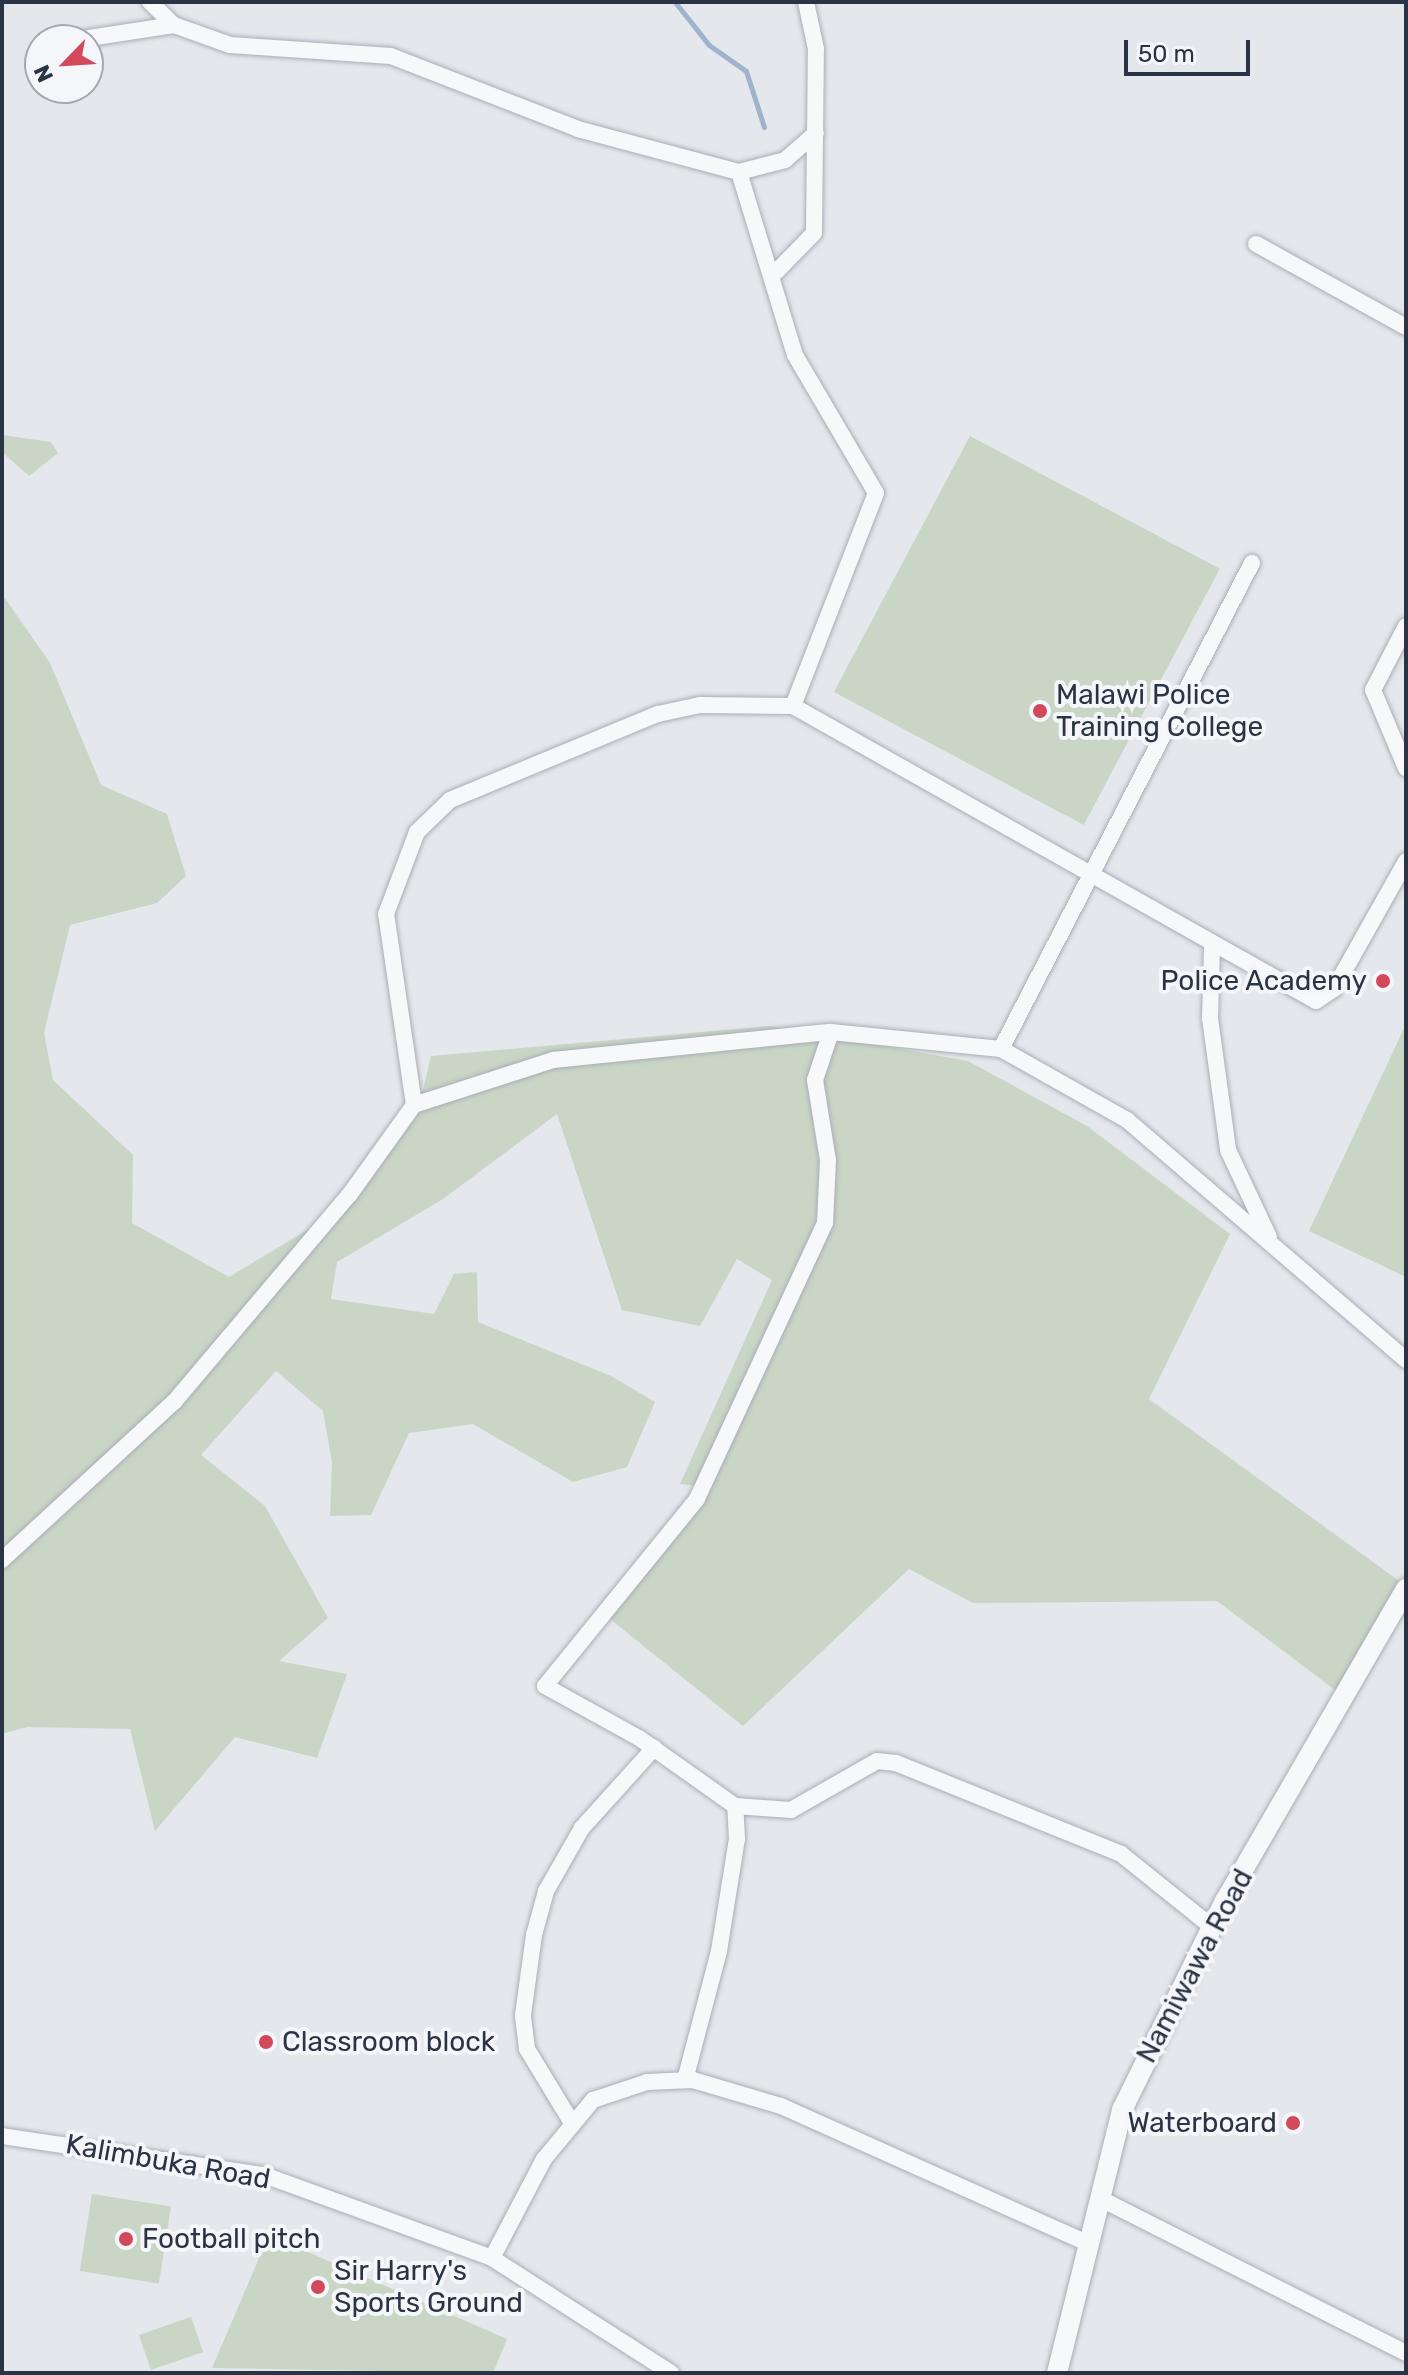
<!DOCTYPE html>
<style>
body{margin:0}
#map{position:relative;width:1408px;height:2375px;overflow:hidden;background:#e4e7ec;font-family:Rubik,sans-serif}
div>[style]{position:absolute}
.green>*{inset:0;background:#c9d6c5;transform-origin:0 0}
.stream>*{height:5px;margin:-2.5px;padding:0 2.5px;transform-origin:2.5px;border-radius:2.5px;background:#9fb4cc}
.roads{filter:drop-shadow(0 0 2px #a9aeb7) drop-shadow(0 0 2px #a9aeb7)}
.minor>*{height:16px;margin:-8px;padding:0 8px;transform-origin:8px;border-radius:8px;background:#f7f8fa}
.tertiary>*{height:20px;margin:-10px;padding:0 10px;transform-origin:10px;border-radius:10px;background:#f7f8fa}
.dots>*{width:22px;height:22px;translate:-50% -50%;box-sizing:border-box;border:4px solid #f4f6f9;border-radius:50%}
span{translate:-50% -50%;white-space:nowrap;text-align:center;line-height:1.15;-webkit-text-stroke:8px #f4f6f9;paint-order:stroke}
.poi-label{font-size:28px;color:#2b3445}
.left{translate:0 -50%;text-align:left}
.right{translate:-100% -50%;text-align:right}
.street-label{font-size:28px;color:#2b3445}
.frame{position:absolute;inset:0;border:4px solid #2b3445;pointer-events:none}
.north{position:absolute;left:24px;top:24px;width:80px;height:80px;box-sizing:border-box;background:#f4f6f9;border:2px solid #a4a8b1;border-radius:50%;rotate:245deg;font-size:22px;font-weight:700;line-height:32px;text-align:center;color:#2b3445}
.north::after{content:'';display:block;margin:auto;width:28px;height:36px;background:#d1495b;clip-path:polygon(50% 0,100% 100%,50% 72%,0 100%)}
.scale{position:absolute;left:1124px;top:40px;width:126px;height:36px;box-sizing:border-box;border:4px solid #2b3445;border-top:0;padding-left:10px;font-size:24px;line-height:28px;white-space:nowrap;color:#2b3445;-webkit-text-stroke:6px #f4f6f9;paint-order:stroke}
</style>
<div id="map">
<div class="green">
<div style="clip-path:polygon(2px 435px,51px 442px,58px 453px,29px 476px,2px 452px)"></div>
<div style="left:970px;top:436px;width:283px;height:290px;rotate:28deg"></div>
<div style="clip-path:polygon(2px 594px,50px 663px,101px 785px,167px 814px,186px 876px,157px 903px,70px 925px,44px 1033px,53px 1080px,133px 1155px,132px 1223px,229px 1277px,312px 1227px,420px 1103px,431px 1056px,771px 1026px,968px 1061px,1087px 1126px,1230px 1234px,1149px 1399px,1406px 1586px,1343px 1696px,1217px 1601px,973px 1603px,909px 1569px,743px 1726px,605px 1615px,709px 1487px,680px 1484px,772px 1280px,737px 1259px,700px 1326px,622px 1310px,557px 1114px,443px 1199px,337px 1262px,331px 1299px,434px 1314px,454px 1274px,477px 1272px,478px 1322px,611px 1376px,655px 1402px,627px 1467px,573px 1482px,473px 1424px,409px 1433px,371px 1515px,330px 1516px,332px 1462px,323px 1411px,276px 1371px,201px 1455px,265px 1506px,328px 1618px,279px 1661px,347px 1674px,317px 1758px,235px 1737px,155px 1831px,130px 1729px,27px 1727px,2px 1734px)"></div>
<div style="clip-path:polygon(1406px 1024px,1406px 1277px,1309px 1231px)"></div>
<div style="left:92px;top:2194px;width:80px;height:78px;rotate:9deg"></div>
<div style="clip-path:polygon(269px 2235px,507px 2339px,493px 2373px,212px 2368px)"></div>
<div style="left:191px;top:2317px;width:37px;height:55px;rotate:71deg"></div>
</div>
<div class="stream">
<div style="left:675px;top:2px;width:55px;rotate:51.7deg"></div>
<div style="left:709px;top:45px;width:45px;rotate:35.1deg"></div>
<div style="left:746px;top:71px;width:59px;rotate:72.2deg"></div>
</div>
<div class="roads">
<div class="minor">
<div style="left:150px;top:2px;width:33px;rotate:44deg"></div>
<div style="left:174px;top:25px;width:59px;rotate:19.7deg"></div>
<div style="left:230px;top:45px;width:161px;rotate:3.9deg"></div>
<div style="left:391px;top:56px;width:201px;rotate:21.3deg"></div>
<div style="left:578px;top:129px;width:167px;rotate:15deg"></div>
<div style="left:739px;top:172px;width:191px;rotate:73deg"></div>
<div style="left:795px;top:355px;width:160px;rotate:59.6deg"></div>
<div style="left:876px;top:493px;width:229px;rotate:111.3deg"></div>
<div style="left:793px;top:706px;width:600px;rotate:29.43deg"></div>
<div style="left:1316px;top:1001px;width:22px;rotate:-34deg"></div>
<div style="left:1334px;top:989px;width:147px;rotate:-60.6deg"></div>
<div style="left:76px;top:40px;width:99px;rotate:-8.7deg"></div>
<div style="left:739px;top:172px;width:48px;rotate:-14.6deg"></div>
<div style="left:785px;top:160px;width:41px;rotate:-41.1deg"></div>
<div style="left:1256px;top:244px;width:171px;rotate:29deg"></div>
<div style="left:776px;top:272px;width:54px;rotate:-45.7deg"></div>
<div style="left:814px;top:233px;width:184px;rotate:-89.4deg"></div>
<div style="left:816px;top:49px;width:48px;rotate:-102deg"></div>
<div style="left:1406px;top:626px;width:72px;rotate:117.3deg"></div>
<div style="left:1373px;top:690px;width:85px;rotate:67.1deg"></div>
<div style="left:1212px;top:947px;width:71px;rotate:91.6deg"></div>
<div style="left:1210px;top:1018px;width:133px;rotate:82.2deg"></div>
<div style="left:1228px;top:1150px;width:96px;rotate:64.8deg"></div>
<div style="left:831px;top:1032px;width:51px;rotate:108.4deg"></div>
<div style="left:815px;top:1080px;width:81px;rotate:80.8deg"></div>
<div style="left:828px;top:1160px;width:63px;rotate:92.7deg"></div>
<div style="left:825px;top:1223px;width:304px;rotate:114.9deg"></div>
<div style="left:697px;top:1499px;width:241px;rotate:129.1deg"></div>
<div style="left:545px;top:1686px;width:107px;rotate:29deg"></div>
<div style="left:639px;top:1738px;width:118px;rotate:35.3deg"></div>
<div style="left:735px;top:1806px;width:56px;rotate:4.1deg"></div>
<div style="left:791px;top:1810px;width:99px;rotate:-29.7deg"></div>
<div style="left:877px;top:1761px;width:19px;rotate:6deg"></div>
<div style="left:896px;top:1763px;width:243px;rotate:22deg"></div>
<div style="left:1121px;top:1854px;width:117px;rotate:38.7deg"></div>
<div style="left:1001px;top:1049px;width:547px;rotate:-62.69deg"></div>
<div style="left:414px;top:1105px;width:193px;rotate:-98.3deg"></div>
<div style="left:386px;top:914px;width:88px;rotate:-69.3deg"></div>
<div style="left:417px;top:832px;width:46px;rotate:-44.1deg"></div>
<div style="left:450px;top:800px;width:225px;rotate:-22.5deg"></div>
<div style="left:658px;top:714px;width:43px;rotate:-12.1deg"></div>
<div style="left:700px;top:705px;width:93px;rotate:0.6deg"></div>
<div style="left:2px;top:1560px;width:234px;rotate:-42.6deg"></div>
<div style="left:174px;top:1402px;width:272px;rotate:-49.8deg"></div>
<div style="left:350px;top:1194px;width:110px;rotate:-54.3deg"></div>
<div style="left:414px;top:1105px;width:146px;rotate:-17.9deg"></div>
<div style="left:553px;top:1060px;width:279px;rotate:-5.8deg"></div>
<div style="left:831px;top:1032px;width:171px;rotate:5.7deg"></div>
<div style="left:1001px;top:1049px;width:145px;rotate:29.4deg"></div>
<div style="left:1127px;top:1120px;width:368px;rotate:40.7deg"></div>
<div style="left:685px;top:2080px;width:133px;rotate:-75.2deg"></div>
<div style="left:719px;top:1951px;width:113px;rotate:-80.9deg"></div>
<div style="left:737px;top:1839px;width:33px;rotate:-93deg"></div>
<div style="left:572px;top:2123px;width:87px;rotate:-121.3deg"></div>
<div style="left:527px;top:2049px;width:34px;rotate:-97deg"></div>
<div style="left:523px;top:2015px;width:81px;rotate:-82.2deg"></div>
<div style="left:534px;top:1935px;width:46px;rotate:-74.7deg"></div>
<div style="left:546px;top:1891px;width:73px;rotate:-60.3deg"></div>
<div style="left:582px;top:1828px;width:108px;rotate:-48deg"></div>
<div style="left:2px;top:2136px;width:265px;rotate:8.5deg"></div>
<div style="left:264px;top:2175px;width:243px;rotate:20deg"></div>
<div style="left:492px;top:2258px;width:213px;rotate:32.7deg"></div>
<div style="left:1099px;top:2198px;width:344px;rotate:26.8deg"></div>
<div style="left:492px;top:2258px;width:112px;rotate:-62.3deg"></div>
<div style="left:544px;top:2159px;width:77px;rotate:-50.3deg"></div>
<div style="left:593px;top:2100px;width:57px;rotate:-18.4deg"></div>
<div style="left:647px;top:2082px;width:46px;rotate:-2.5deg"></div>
<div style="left:693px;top:2080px;width:92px;rotate:16.5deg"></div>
<div style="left:781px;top:2106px;width:333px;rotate:24.1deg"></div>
</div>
<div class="tertiary">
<div style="left:1057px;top:2373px;width:271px;rotate:-76.1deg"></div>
<div style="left:1122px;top:2110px;width:233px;rotate:-63.8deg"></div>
<div style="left:1225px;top:1901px;width:361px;rotate:-59.9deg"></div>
</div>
</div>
<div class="dots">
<div style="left:1040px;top:711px;background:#d1495b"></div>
<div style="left:1383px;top:981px;background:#d1495b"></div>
<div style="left:266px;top:2042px;background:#d1495b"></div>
<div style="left:1293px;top:2123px;background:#d1495b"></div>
<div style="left:126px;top:2239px;background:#d1495b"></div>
<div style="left:318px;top:2287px;background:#d1495b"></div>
</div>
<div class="poi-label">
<span class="left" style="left:1056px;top:711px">Malawi Police<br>Training College</span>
<span class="right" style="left:1367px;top:981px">Police Academy</span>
<span class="left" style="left:282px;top:2042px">Classroom block</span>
<span class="right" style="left:1277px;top:2123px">Waterboard</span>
<span class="left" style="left:142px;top:2239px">Football pitch</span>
<span class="left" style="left:334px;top:2287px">Sir Harry's<br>Sports Ground</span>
</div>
<div class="street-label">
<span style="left:1195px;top:1966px;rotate:-62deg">Namiwawa Road</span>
<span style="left:168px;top:2162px;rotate:10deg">Kalimbuka Road</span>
</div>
<div class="frame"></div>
<div class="north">N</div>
<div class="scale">50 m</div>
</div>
